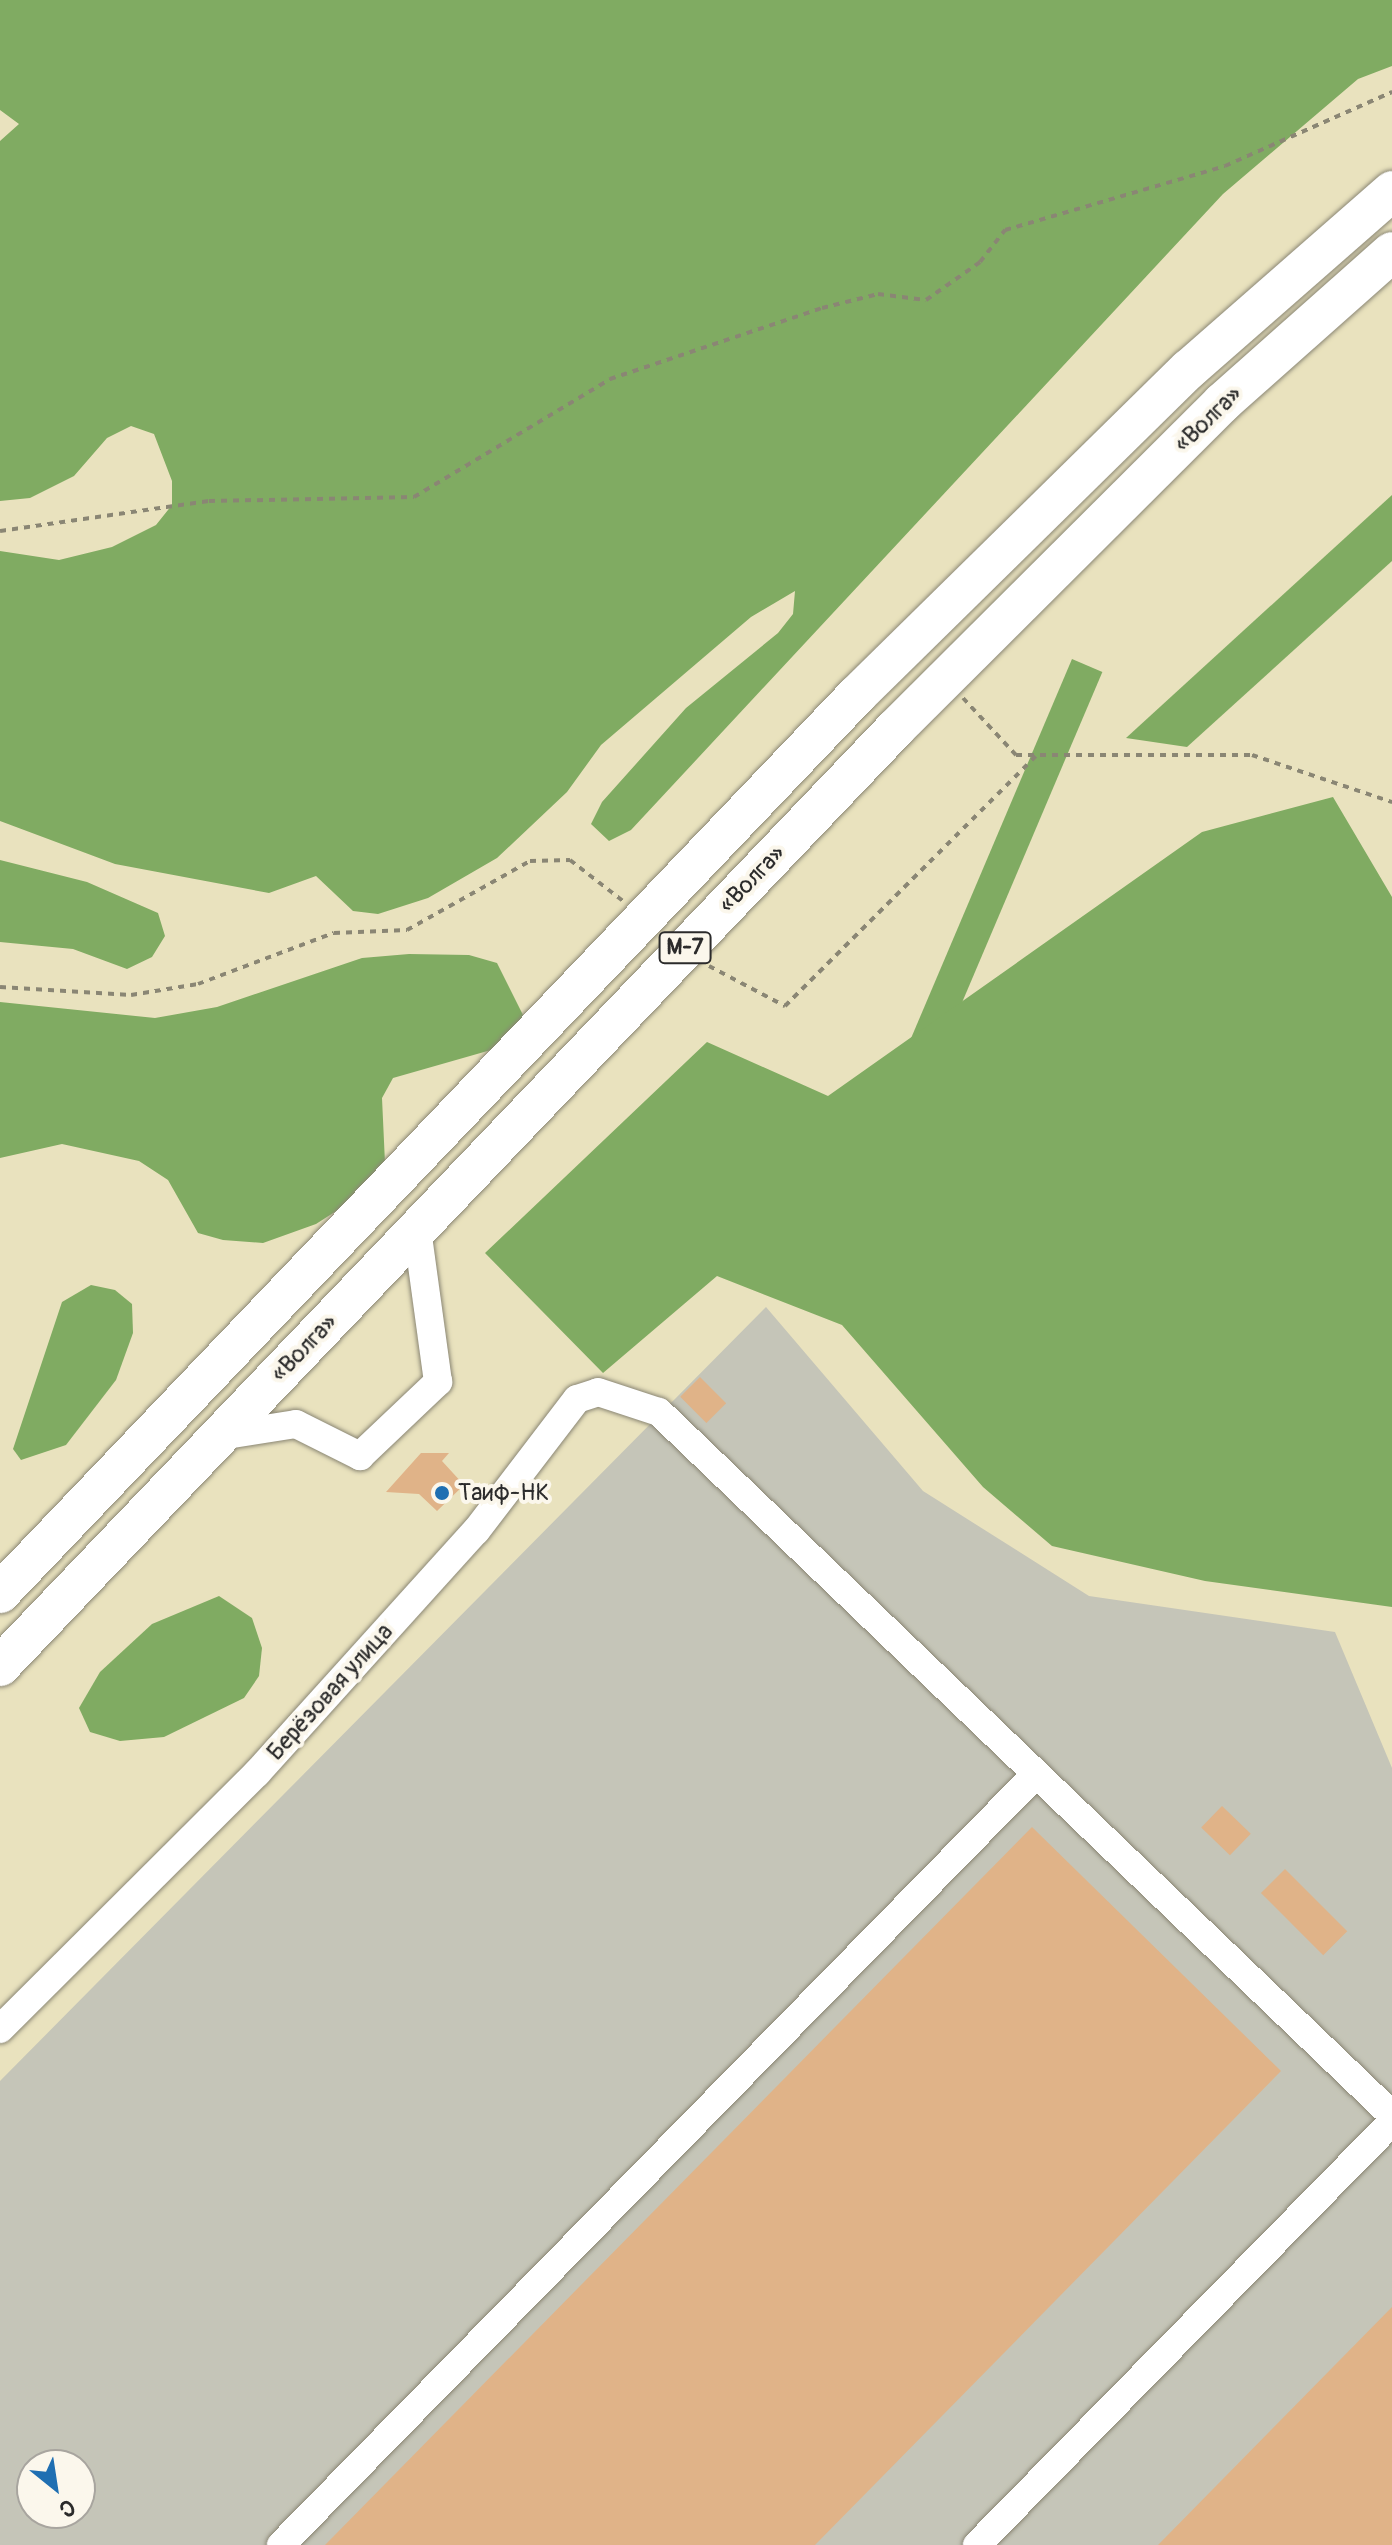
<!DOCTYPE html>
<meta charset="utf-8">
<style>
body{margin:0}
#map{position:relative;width:1392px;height:2545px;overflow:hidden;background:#e9e2be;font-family:Pangolin,sans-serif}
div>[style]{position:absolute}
.industrial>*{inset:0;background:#c5c5b8}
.forest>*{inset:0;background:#80ab62;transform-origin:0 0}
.building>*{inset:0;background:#e0b388;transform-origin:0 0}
.path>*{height:4px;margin-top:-2px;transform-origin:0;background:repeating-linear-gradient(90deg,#8a8674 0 6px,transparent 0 12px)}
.roads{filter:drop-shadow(0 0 2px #8a8674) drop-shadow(0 0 2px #8a8674)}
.minor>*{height:28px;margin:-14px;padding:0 14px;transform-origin:14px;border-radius:14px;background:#fff}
.highway>*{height:40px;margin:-20px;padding:0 20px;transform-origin:20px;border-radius:20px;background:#fff}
.dots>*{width:22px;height:22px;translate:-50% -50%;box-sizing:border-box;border:4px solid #fbf7ec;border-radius:50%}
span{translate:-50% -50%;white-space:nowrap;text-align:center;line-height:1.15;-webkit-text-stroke:8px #fbf7ec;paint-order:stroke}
.shield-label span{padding:2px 6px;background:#fbf7ec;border:2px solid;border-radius:6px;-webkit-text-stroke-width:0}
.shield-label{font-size:22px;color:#2b2b2b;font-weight:700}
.street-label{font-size:24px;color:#2b2b2b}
.poi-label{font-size:24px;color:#2b2b2b}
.left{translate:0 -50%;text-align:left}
.north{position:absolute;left:16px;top:2449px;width:80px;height:80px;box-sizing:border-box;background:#fbf7ec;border:2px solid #a8a59f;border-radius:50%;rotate:150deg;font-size:22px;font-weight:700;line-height:32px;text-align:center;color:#2b2b2b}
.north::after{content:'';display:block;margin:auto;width:28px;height:36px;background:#1f6fb2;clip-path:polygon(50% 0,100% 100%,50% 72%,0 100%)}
</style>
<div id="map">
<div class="industrial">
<div style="clip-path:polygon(evenodd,766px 1307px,923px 1491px,1089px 1596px,1335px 1632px,1392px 1768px,1392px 2545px,0 2545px,0 2081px,766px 1307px,32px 2465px,80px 2465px,80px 2513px,32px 2513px,32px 2465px)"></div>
</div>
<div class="forest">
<div style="clip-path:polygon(0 0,1392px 0,1392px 66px,1358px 79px,1223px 194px,631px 830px,609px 841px,591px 824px,602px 802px,686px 708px,778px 633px,793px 614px,795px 591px,751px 617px,601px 745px,567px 792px,497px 858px,428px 898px,378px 914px,353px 911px,316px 876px,269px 893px,115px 864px,0 821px,0 551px,59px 560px,112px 547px,156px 525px,172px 505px,172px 481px,154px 434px,131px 426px,107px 438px,74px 476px,30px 498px,0 501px,0 141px,19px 124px,0 110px)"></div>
<div style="clip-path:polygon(1392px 495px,1392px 561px,1187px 747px,1126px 738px)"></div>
<div style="left:1072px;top:659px;width:33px;height:466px;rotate:23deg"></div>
<div style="clip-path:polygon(1333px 797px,1392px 897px,1392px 1607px,1205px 1581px,1052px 1546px,983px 1487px,842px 1325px,717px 1276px,603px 1373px,485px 1253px,707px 1042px,828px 1096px,1202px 832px)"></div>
<div style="clip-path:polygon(0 860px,87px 882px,158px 913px,165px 936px,152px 957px,127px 969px,73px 949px,0 942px)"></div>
<div style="clip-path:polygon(409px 954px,469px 955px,497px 963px,526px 1021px,498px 1048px,393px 1078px,382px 1098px,385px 1163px,355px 1199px,316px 1224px,263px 1243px,223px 1240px,198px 1233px,168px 1180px,139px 1161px,62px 1144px,0 1158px,0 1002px,155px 1018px,217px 1007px,362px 958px)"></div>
<div style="clip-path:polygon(91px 1285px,115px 1290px,132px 1304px,133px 1333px,116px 1380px,66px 1445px,21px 1460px,13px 1449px,62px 1302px)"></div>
<div style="clip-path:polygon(219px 1596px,252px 1618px,262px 1648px,259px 1676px,244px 1698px,164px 1737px,120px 1741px,90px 1732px,79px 1708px,100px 1672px,152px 1624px)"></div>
</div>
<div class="building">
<div style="left:700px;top:1377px;width:37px;height:28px;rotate:45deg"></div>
<div style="clip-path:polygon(421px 1453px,449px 1453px,442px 1461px,464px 1485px,437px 1511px,419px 1494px,386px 1492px)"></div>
<div style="left:1222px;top:1806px;width:40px;height:30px;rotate:44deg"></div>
<div style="clip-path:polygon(1032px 1827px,1281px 2071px,1056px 2300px,815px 2545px,325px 2545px)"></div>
<div style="left:1285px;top:1869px;width:88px;height:34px;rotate:45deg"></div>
<div style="clip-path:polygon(1392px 2307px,1392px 2545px,1158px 2545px)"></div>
</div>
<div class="path">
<div style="left:0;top:531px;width:211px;rotate:-8.2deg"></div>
<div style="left:209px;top:501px;width:205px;rotate:-1.1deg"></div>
<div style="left:414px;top:497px;width:229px;rotate:-31deg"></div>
<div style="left:610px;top:379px;width:224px;rotate:-18.5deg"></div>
<div style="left:822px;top:308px;width:58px;rotate:-14deg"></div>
<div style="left:878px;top:294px;width:48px;rotate:7.1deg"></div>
<div style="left:926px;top:300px;width:66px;rotate:-35.1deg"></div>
<div style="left:980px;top:262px;width:41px;rotate:-52deg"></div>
<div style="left:1005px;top:230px;width:229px;rotate:-16.2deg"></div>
<div style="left:1225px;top:166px;width:183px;rotate:-23.9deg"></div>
<div style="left:963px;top:698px;width:78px;rotate:47.1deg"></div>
<div style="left:1016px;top:755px;width:236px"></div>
<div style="left:1252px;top:755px;width:148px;rotate:18.6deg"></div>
<div style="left:709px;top:966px;width:86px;rotate:27.8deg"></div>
<div style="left:785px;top:1006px;width:354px;rotate:-44.9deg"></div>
<div style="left:0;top:987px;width:131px;rotate:3.5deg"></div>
<div style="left:131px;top:995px;width:68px;rotate:-9.3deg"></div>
<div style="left:198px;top:984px;width:145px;rotate:-20.6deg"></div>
<div style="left:334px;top:933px;width:73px;rotate:-2.4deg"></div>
<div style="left:407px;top:930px;width:141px;rotate:-29.3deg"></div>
<div style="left:530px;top:861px;width:40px;rotate:-1.4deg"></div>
<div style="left:570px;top:860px;width:67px;rotate:37.7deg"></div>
</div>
<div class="roads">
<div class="minor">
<div style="left:220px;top:1436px;width:77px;rotate:-9deg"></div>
<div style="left:296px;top:1424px;width:72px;rotate:26.6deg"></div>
<div style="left:360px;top:1456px;width:108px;rotate:-43.5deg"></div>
<div style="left:438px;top:1382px;width:154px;rotate:-97.8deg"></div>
<div style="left:0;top:2029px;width:363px;rotate:-44.9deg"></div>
<div style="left:257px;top:1773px;width:326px;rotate:-47.9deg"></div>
<div style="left:476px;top:1531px;width:166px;rotate:-52.6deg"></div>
<div style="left:577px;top:1399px;width:22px;rotate:-18deg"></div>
<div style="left:598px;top:1392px;width:64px;rotate:18.2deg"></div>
<div style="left:659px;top:1412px;width:1016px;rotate:43.8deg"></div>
<div style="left:281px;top:2545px;width:1079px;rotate:-45.6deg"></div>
<div style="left:977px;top:2545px;width:593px;rotate:-45.55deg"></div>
</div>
<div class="highway">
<div style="left:0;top:1593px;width:1241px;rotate:-46.34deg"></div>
<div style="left:857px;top:695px;width:465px;rotate:-44.5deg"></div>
<div style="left:1189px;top:369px;width:270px;rotate:-41.2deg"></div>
<div style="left:0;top:1666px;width:1296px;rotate:-46.31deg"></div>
<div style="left:895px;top:729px;width:462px;rotate:-44.9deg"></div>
<div style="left:1222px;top:403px;width:227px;rotate:-41.6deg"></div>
</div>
</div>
<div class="dots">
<div style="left:442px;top:1493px;background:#1f6fb2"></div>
</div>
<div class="shield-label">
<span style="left:685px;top:948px">М-7</span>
</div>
<div class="street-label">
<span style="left:1208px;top:419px;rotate:-44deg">«Волга»</span>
<span style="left:752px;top:879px;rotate:-46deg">«Волга»</span>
<span style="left:304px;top:1348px;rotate:-46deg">«Волга»</span>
<span style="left:330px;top:1692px;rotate:-48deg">Берёзовая улица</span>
</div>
<div class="poi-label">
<span class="left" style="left:458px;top:1493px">Таиф-НК</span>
</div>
<div class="north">С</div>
</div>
